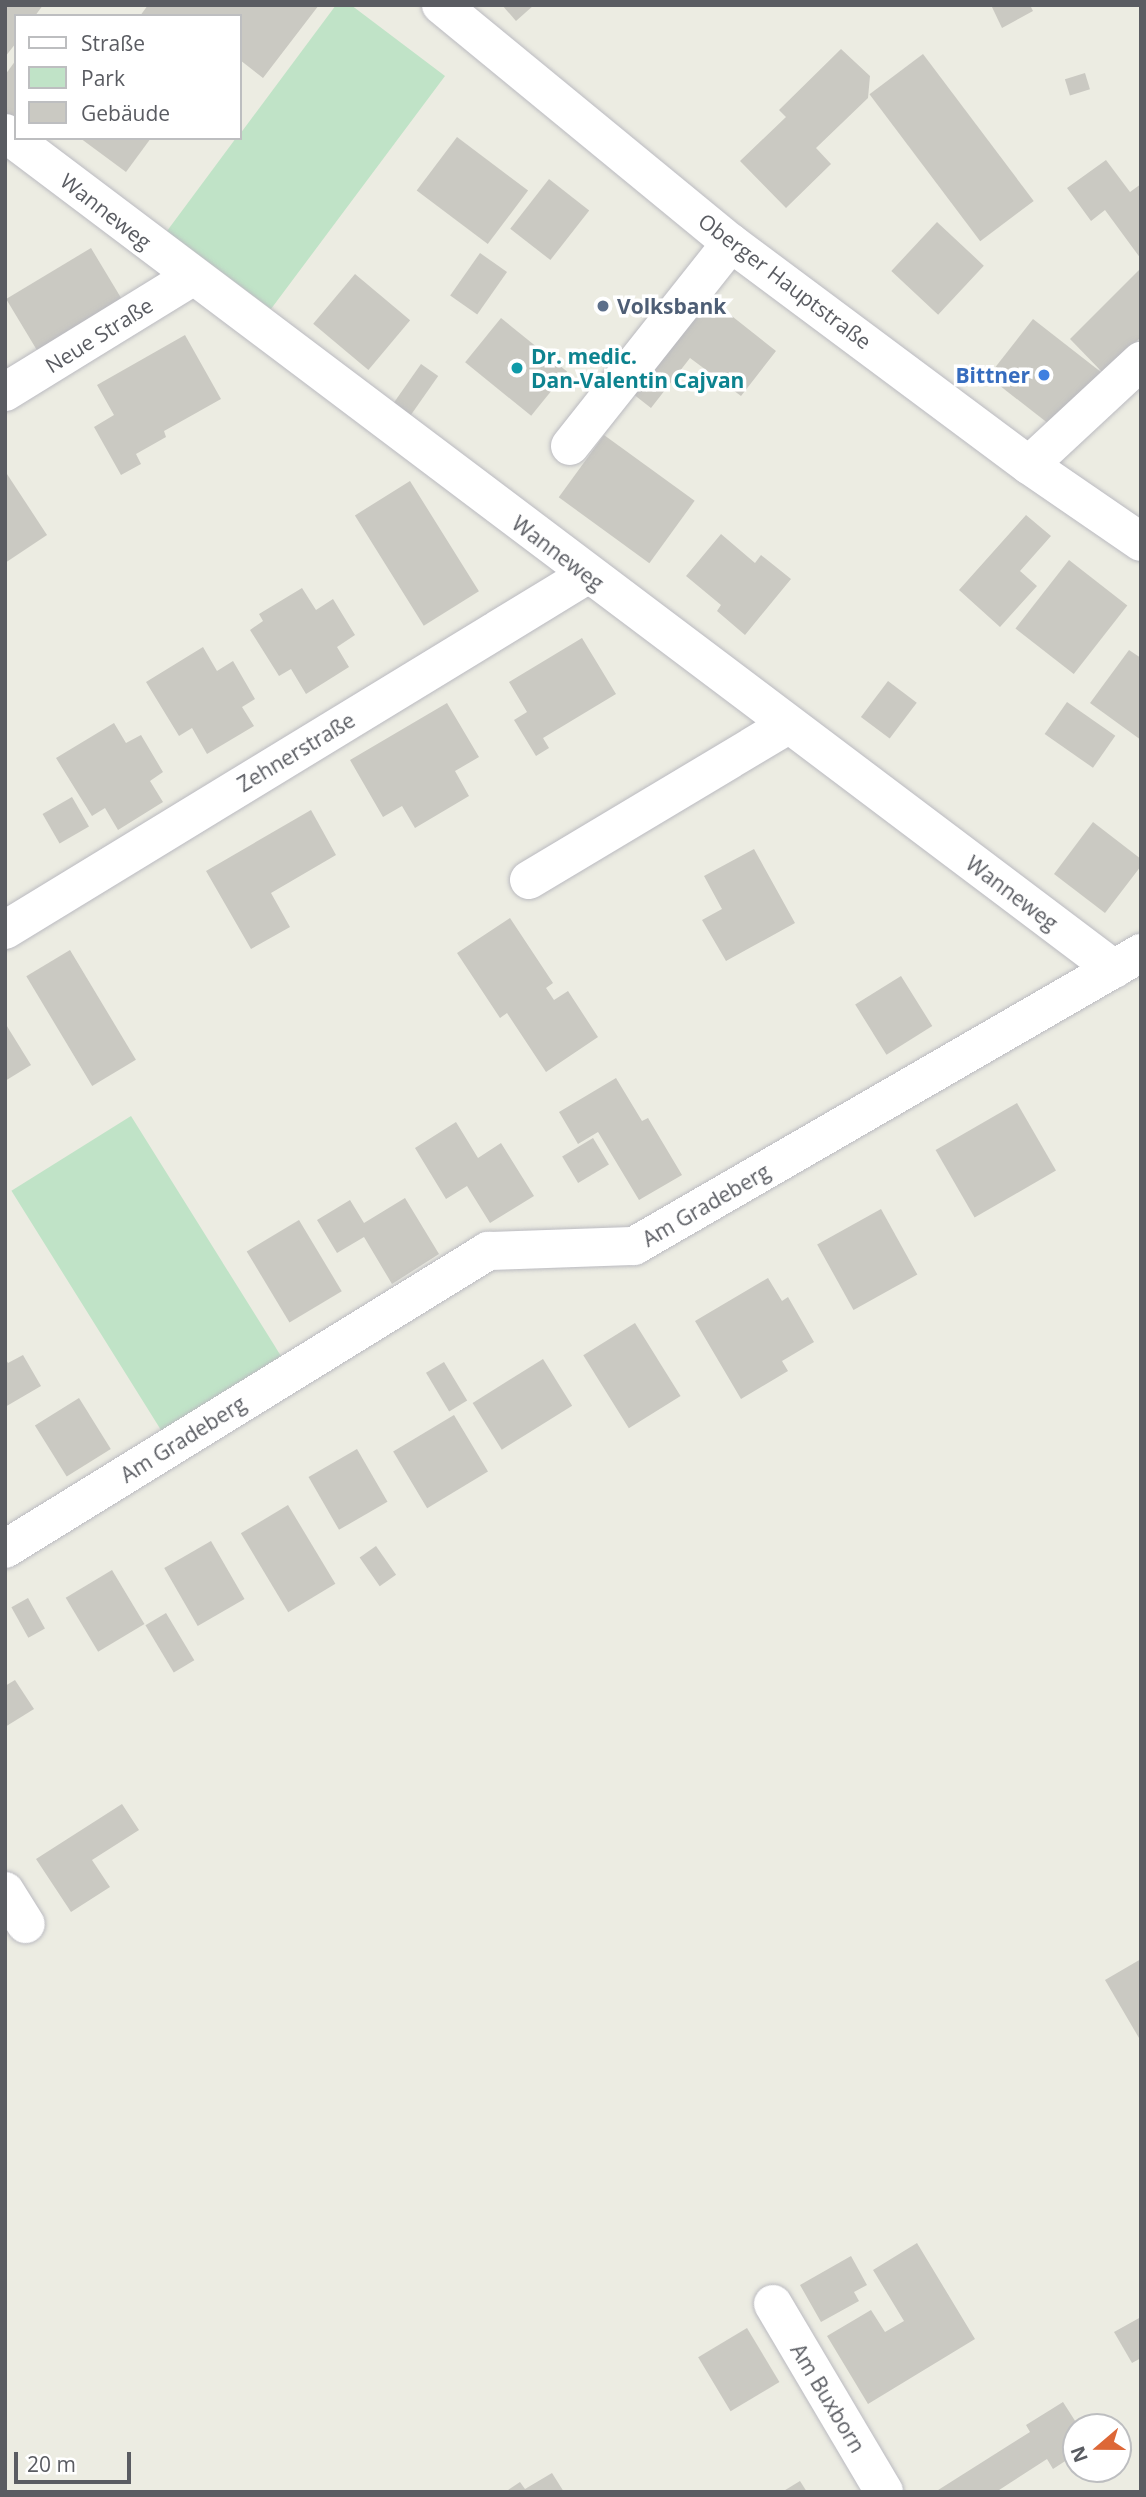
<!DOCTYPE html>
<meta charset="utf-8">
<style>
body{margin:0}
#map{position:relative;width:1146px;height:2497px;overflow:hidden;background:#ecece2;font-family:"Open Sans",sans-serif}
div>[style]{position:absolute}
.green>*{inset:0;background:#c0e3c7;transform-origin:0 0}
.building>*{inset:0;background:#cac9c2;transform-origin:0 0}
.roads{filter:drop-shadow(0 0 2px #babac0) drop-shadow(0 0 2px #babac0)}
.minor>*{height:38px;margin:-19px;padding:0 19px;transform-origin:19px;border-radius:19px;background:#fff}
.dots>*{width:19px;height:19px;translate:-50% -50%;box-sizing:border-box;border:4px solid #fff;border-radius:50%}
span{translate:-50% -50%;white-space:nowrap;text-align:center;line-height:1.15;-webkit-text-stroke:7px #fff;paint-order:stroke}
.street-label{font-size:21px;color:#5a5c62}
.service-label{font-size:21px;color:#4e5e75;font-weight:700}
.left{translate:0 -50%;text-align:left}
.culture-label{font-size:21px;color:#0d838f;font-weight:700}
.shop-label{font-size:21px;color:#366cbe;font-weight:700}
.right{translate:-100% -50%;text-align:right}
.frame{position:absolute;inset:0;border:7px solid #5a5c62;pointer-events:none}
.legend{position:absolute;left:14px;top:14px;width:228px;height:126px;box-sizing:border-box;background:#fff;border:2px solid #bdbec0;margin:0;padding:9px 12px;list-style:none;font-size:21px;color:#5a5c62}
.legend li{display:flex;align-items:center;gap:14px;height:35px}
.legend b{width:35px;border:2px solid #bdbec0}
.north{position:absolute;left:1062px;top:2413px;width:70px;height:70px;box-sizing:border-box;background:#fff;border:2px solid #bdbec0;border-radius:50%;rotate:250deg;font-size:19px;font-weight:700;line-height:28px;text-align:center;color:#5a5c62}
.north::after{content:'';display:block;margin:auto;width:24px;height:32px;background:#dd6737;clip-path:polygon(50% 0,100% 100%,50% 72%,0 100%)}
.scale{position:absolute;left:14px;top:2452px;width:117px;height:32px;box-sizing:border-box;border:4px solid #5a5c62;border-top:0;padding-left:9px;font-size:21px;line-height:24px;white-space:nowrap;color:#5a5c62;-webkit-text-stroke:5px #fff;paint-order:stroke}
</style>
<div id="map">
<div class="green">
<div style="clip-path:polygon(336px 5px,351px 5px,445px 76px,271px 309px,167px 231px,236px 138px,240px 138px,240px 134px)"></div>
<div style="left:131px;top:1116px;width:283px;height:141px;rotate:58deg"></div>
</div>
<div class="building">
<div style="clip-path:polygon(5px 5px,43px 5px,35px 16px,16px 16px,16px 43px,5px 57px)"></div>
<div style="clip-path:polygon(148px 5px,319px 5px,263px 78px,240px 60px,240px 16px,140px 16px)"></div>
<div style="clip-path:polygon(502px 5px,534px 5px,516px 21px)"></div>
<div style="clip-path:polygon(991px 5px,1030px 5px,1033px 11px,1002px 28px)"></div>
<div style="clip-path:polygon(841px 49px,870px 76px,868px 98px,816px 148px,831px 164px,786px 208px,740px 161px,786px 117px,779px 110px)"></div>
<div style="left:923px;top:54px;width:184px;height:67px;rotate:53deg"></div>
<div style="clip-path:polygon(16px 60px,16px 124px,5px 117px,5px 75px)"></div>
<div style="left:1085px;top:73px;width:17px;height:21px;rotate:73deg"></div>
<div style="left:457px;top:137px;width:89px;height:67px;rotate:37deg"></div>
<div style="clip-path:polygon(80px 138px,151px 138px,126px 172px)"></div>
<div style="clip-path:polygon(1106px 160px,1130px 192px,1141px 184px,1141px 259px,1105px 210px,1091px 221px,1067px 188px)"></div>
<div style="left:549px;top:179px;width:51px;height:63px;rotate:38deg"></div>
<div style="left:937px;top:222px;width:64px;height:67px;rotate:43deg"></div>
<div style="left:91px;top:248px;width:64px;height:99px;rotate:59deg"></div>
<div style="left:480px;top:253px;width:33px;height:52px;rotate:35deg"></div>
<div style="clip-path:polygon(1141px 268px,1141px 337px,1104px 374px,1070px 339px)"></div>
<div style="left:355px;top:274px;width:72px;height:65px;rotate:40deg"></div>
<div style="clip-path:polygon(704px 294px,776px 351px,741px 396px,690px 358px,651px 408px,628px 390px)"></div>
<div style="left:501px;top:318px;width:85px;height:57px;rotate:39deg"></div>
<div style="left:1033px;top:319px;width:87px;height:73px;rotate:38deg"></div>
<div style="clip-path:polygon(185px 335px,221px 399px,164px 431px,166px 437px,136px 454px,141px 464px,121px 475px,94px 427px,114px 415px,97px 385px)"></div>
<div style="left:421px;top:364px;width:21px;height:48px;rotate:35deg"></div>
<div style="left:604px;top:435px;width:112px;height:77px;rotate:36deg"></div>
<div style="clip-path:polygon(5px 471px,47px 535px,5px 563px)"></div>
<div style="left:410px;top:481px;width:130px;height:65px;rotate:58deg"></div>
<div style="clip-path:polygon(1026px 515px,1051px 536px,1020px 571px,1037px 586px,1000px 627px,959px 590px)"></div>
<div style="clip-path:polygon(721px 534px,755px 563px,761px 555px,791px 579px,745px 635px,717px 611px,721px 605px,686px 576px)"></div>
<div style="left:1069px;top:560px;width:74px;height:87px;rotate:38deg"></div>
<div style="clip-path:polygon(302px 588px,316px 610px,333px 599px,355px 635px,337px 647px,349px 667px,306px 694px,291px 669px,279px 676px,250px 630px,263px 621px,259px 614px)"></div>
<div style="clip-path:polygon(582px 638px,616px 694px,543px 738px,549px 748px,536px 756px,514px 720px,527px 712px,509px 682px)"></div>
<div style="clip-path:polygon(203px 647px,217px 671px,233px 661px,255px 699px,242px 707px,254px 726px,207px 754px,192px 728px,179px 736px,146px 682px)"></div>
<div style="clip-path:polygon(1129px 650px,1141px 658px,1141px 740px,1090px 703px)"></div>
<div style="left:888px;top:681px;width:36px;height:45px;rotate:37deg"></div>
<div style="left:1067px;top:702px;width:59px;height:39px;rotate:35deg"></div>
<div style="clip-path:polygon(447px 703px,479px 757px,455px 771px,469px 796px,415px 828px,402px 806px,383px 817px,350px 760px)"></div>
<div style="clip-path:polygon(114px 723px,126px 743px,141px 735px,163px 772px,150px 781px,163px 802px,118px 830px,105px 808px,92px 816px,56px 758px)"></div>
<div style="left:72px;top:797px;width:34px;height:34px;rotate:60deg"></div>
<div style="clip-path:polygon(311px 810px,336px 855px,271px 893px,290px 927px,251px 949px,206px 871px)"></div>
<div style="clip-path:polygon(1093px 822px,1141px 859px,1141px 866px,1105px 913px,1054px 874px)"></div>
<div style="clip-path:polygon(754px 849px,795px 923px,726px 961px,702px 920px,722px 909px,704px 876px)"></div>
<div style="clip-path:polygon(510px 918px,553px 983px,546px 988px,554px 1000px,568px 991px,598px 1037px,546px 1072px,507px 1013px,500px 1018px,457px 953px)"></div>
<div style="left:70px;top:950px;width:128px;height:51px;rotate:59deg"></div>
<div style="left:901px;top:976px;width:59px;height:54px;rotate:58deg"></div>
<div style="clip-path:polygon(5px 1023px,31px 1065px,5px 1081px)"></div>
<div style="clip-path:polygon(616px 1078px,642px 1121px,648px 1118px,682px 1175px,639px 1200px,598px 1132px,578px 1144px,559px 1112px)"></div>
<div style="left:1017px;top:1103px;width:78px;height:94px;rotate:60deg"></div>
<div style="clip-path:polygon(456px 1122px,478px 1158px,501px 1143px,534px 1196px,490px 1223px,467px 1186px,446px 1199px,415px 1148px)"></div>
<div style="left:593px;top:1138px;width:31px;height:36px;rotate:59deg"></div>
<div style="clip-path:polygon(405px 1198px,439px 1254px,392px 1284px,364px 1237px,337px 1253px,317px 1220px,350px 1200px,364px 1223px)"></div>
<div style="left:881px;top:1209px;width:75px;height:73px;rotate:61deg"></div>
<div style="left:299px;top:1220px;width:83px;height:61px;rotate:59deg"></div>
<div style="clip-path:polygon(768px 1278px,782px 1301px,788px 1297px,814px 1342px,782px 1361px,788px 1371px,741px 1399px,695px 1321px)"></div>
<div style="left:635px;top:1323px;width:86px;height:61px;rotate:58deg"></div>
<div style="clip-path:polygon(23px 1355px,41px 1386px,5px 1407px,5px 1358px,8px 1363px)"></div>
<div style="left:543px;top:1359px;width:55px;height:83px;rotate:58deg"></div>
<div style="left:444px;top:1362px;width:45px;height:21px;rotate:59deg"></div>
<div style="left:79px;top:1398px;width:60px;height:52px;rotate:58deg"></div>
<div style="left:454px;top:1415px;width:66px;height:71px;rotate:59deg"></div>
<div style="left:357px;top:1449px;width:61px;height:56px;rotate:60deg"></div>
<div style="left:288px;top:1505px;width:92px;height:55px;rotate:59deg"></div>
<div style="left:211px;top:1541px;width:67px;height:54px;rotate:60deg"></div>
<div style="left:376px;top:1546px;width:35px;height:20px;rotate:55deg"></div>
<div style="left:112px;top:1570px;width:63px;height:54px;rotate:59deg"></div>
<div style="left:28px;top:1598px;width:35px;height:19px;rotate:61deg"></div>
<div style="left:166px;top:1613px;width:55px;height:24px;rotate:59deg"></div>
<div style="clip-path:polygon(15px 1680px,34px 1709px,5px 1727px,5px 1686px)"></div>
<div style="clip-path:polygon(122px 1804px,139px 1830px,92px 1860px,110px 1887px,71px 1912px,36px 1859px)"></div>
<div style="clip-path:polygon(1141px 1959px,1141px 2037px,1139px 2038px,1105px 1980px)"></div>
<div style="clip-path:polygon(917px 2243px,975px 2339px,868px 2404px,827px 2336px,871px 2310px,885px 2332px,904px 2321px,873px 2270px)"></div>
<div style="clip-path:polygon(851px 2256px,867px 2285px,854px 2292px,859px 2301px,821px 2322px,800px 2285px)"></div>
<div style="clip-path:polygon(1141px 2317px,1141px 2358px,1132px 2363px,1114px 2332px)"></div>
<div style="left:747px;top:2328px;width:63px;height:57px;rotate:59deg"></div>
<div style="clip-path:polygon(1063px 2402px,1079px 2427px,1076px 2427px,1076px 2454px,1053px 2469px,1047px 2459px,996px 2492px,935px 2492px,1030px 2432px,1026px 2425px)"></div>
<div style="clip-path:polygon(552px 2473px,564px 2492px,505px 2492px,520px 2482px,525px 2489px)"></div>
<div style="clip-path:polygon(800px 2481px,807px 2492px,782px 2492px)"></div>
</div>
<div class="roads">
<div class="minor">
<div style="left:441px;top:5px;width:375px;rotate:39.4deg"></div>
<div style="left:731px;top:243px;width:372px;rotate:36.7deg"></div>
<div style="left:1029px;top:465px;width:136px;rotate:34.5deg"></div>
<div style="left:5px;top:133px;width:1389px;rotate:37.01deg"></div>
<div style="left:5px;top:392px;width:220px;rotate:-31.6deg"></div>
<div style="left:570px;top:446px;width:259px;rotate:-51.6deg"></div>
<div style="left:1029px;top:465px;width:153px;rotate:-42.9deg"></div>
<div style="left:529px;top:880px;width:302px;rotate:-30.9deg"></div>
<div style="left:5px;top:930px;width:682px;rotate:-31.38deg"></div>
<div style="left:5px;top:1549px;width:568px;rotate:-31.67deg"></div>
<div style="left:488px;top:1251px;width:146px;rotate:-2deg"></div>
<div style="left:634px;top:1246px;width:586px;rotate:-30.02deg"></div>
<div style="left:5px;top:1891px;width:39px;rotate:58deg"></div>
<div style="left:773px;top:2304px;width:218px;rotate:59.4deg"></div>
</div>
</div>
<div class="dots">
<div style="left:603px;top:306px;background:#5c6f8a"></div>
<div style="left:517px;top:368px;background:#0f9aa8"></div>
<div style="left:1044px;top:375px;background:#3f7fe0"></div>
</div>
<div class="street-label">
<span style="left:106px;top:211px;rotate:38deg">Wanneweg</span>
<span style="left:785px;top:281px;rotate:37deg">Oberger Hauptstraße</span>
<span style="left:99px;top:335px;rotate:-32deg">Neue Straße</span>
<span style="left:558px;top:553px;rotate:37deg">Wanneweg</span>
<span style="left:296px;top:752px;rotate:-31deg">Zehnerstraße</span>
<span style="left:1012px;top:893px;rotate:37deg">Wanneweg</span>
<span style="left:706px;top:1205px;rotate:-30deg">Am Gradeberg</span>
<span style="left:183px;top:1439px;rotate:-32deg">Am Gradeberg</span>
<span style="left:828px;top:2398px;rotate:59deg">Am Buxborn</span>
</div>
<div class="service-label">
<span class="left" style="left:617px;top:306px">Volksbank</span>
</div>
<div class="culture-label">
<span class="left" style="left:531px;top:368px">Dr. medic.<br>Dan-Valentin Cajvan</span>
</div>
<div class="shop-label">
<span class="right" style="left:1030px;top:375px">Bittner</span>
</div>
<div class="frame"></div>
<ul class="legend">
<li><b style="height:9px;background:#fff"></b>Straße</li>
<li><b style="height:19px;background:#c0e3c7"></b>Park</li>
<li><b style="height:19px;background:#cac9c2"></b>Gebäude</li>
</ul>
<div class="north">N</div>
<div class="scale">20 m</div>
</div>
